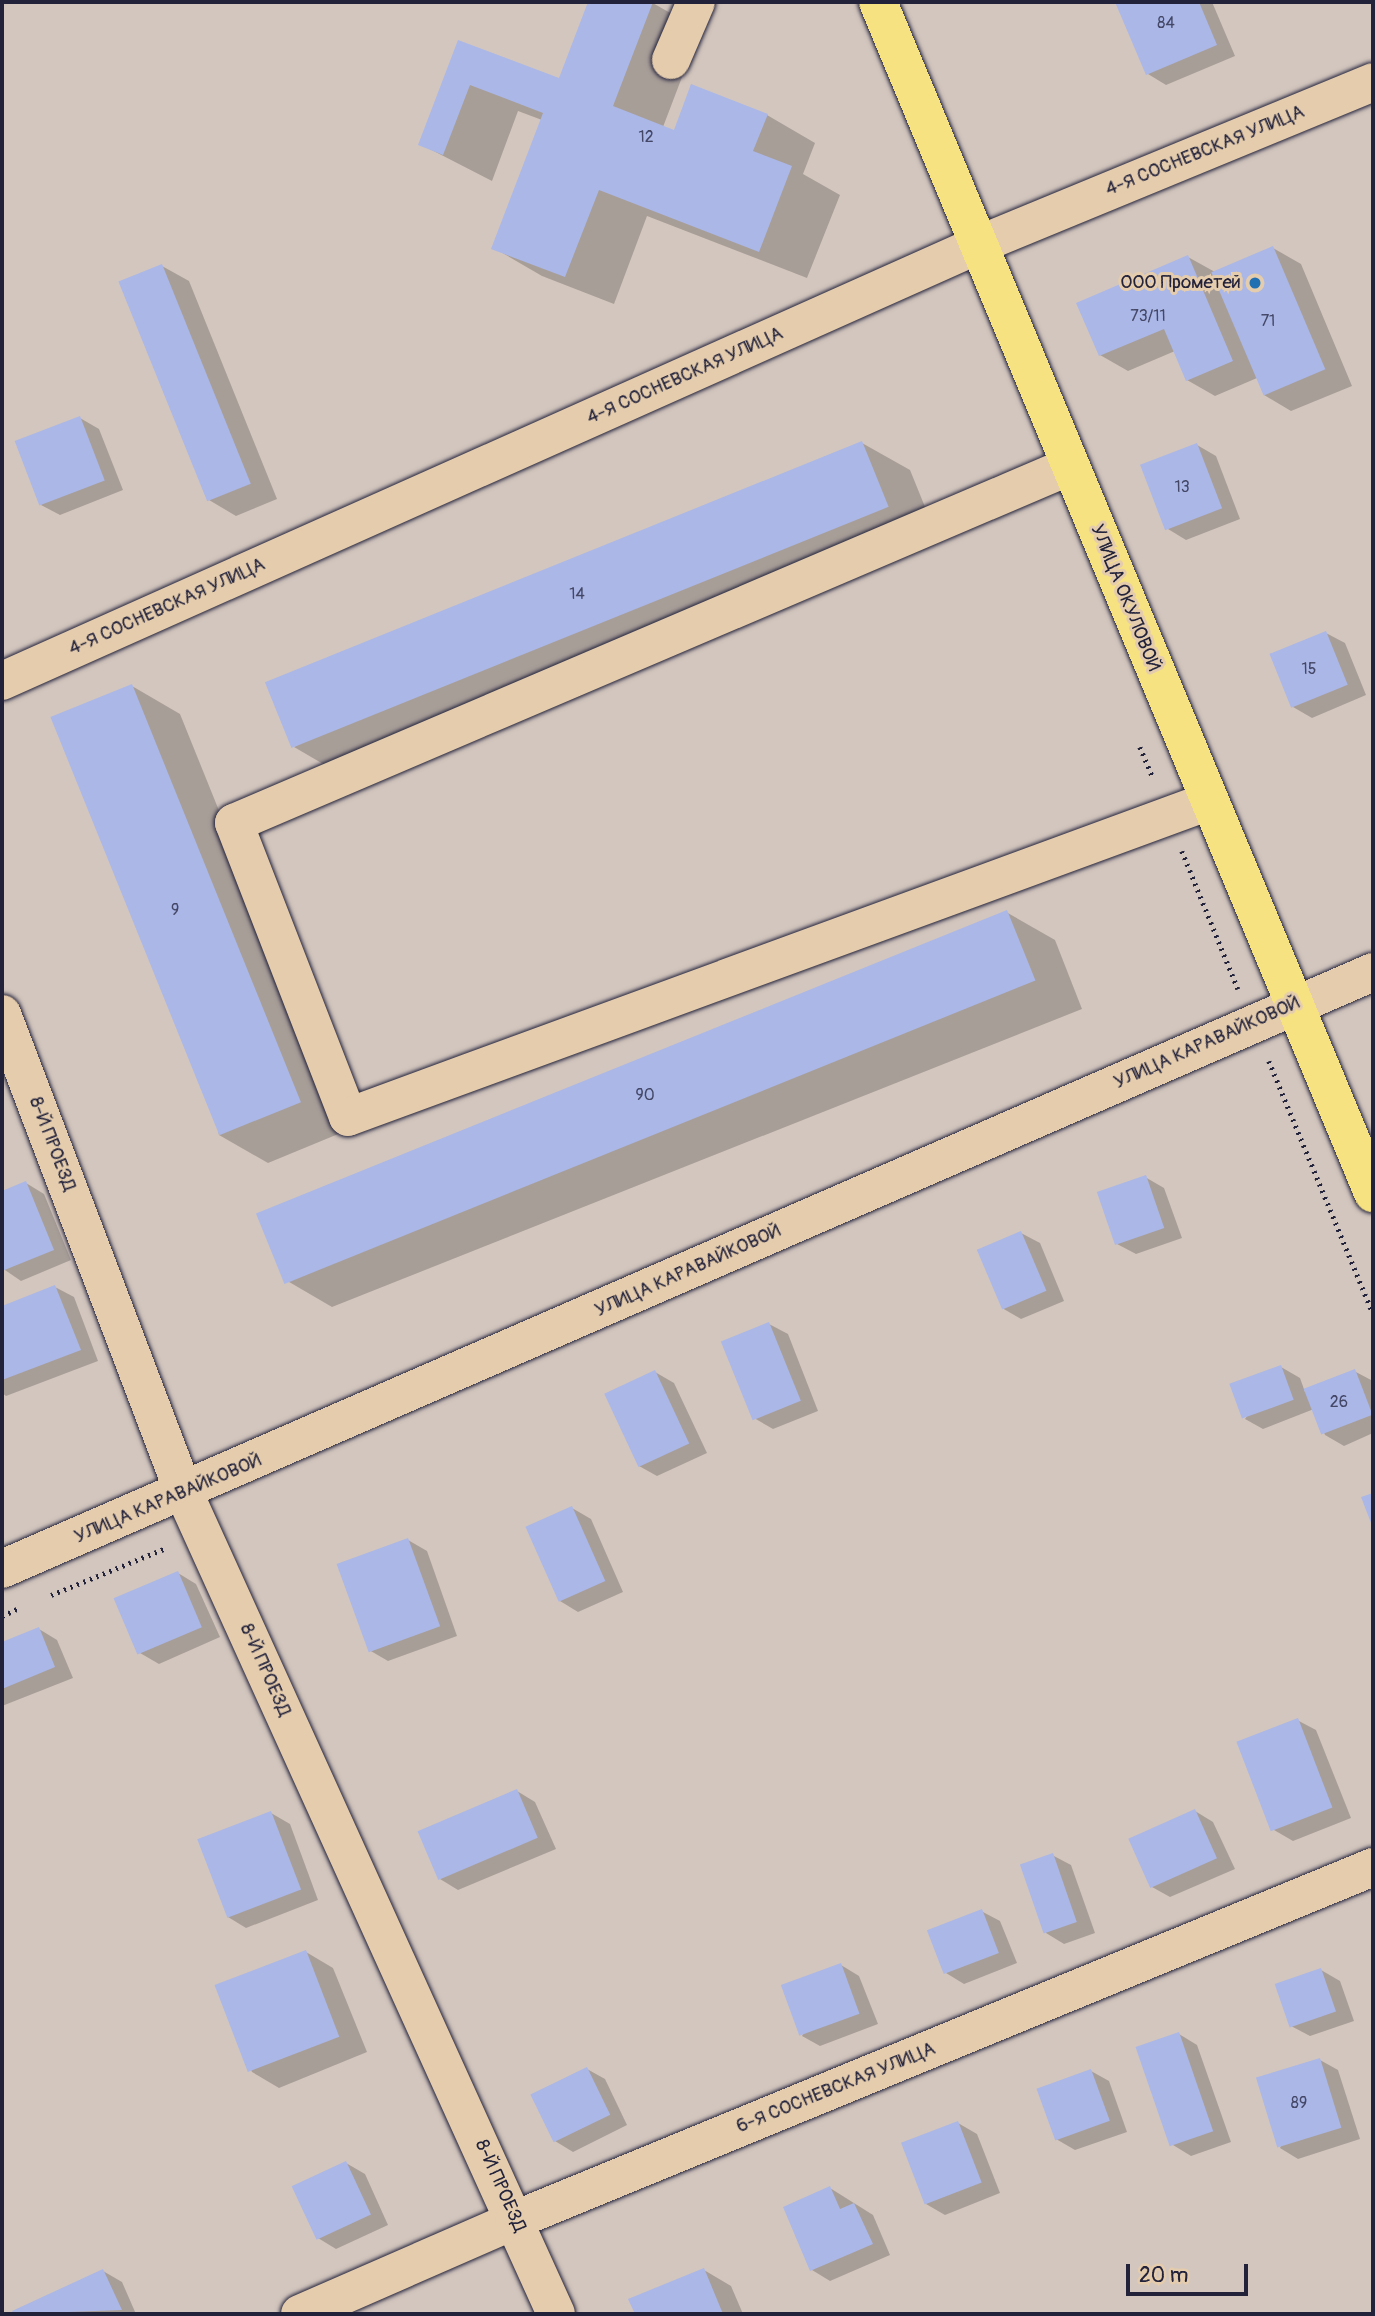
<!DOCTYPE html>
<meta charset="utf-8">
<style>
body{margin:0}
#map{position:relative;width:1375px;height:2316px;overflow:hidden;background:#d3c6be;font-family:Pangolin,sans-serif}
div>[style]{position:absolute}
.shadow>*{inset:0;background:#0003}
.building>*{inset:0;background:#aab7e7;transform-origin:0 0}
.path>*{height:4.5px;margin-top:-2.25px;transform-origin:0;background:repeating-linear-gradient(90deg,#22223b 0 2px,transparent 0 7px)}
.roads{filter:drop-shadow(0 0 2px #22223b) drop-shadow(0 0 2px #22223b)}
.minor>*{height:38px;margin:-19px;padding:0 19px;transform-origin:19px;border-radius:19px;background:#e4ccad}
.major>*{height:38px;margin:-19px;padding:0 19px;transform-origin:19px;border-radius:19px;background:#f7e281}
.dots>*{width:19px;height:19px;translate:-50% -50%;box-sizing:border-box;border:4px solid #e4ccad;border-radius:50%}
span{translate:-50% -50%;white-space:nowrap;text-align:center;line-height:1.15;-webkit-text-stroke:6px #e4ccad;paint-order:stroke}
.number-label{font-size:16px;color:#444766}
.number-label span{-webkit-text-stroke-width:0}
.street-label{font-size:19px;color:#22223b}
.poi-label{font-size:19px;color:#22223b}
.right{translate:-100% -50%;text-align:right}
.frame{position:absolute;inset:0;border:4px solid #22223b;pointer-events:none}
.scale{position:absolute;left:1126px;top:2264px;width:122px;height:32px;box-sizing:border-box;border:4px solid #22223b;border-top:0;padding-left:9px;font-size:21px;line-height:24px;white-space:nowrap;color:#22223b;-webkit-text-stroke:5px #e4ccad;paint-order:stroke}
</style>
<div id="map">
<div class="shadow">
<div style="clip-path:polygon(590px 2px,651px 2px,700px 30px,663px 127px,675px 132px,767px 115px,815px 143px,803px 174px,840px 195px,807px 278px,647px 216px,614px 304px,542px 276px,494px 248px,542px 120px,518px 111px,492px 181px,420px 144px,459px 42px,560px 81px)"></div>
<div style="clip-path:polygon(1117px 2px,1212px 2px,1235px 56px,1166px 85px,1148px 74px)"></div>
<div style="clip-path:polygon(1273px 248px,1301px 264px,1352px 386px,1291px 411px,1264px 395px,1257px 378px,1215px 396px,1187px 380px,1175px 351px,1128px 371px,1100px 355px,1188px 257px,1215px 272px)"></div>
<div style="clip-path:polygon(162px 266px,189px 281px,277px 499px,236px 516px,209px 500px)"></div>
<div style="clip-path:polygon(80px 418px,99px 429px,123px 490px,60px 515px,41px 505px)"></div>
<div style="clip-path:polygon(862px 443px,910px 470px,936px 534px,342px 775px,294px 747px)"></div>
<div style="clip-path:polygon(1197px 445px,1216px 456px,1240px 519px,1186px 540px,1168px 529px)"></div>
<div style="clip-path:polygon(1326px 633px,1345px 643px,1366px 695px,1312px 718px,1293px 707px)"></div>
<div style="clip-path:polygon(132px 686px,180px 714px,348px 1130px,268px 1163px,219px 1135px)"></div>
<div style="clip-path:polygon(1006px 912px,1055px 940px,1082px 1009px,332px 1307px,284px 1279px)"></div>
<div style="clip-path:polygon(1145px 1177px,1164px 1188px,1182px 1238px,1136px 1254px,1117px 1244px)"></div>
<div style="clip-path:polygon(26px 1183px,44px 1194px,71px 1260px,21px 1281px,2px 1268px,2px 1193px)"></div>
<div style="clip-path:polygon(1021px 1233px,1040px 1243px,1064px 1301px,1021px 1319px,1002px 1308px)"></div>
<div style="clip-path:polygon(55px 1287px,74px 1297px,98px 1361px,6px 1396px,2px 1393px,2px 1308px)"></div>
<div style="clip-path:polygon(769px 1324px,788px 1334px,818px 1411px,773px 1429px,754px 1418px)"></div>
<div style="clip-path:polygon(1281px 1367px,1300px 1378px,1305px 1392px,1354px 1371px,1373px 1381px,1373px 1433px,1344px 1446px,1325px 1435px,1314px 1409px,1263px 1429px,1245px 1419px)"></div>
<div style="clip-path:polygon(655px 1372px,674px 1383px,707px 1453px,657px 1476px,639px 1466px)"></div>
<div style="clip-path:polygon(572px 1508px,591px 1519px,623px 1592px,578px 1612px,560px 1601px)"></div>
<div style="clip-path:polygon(408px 1540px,427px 1551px,457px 1636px,388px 1661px,369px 1650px)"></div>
<div style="clip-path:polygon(178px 1573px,196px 1584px,220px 1637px,159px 1664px,140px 1653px)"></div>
<div style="clip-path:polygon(39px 1629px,57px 1640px,73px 1678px,2px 1706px,2px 1644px)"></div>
<div style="clip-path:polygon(1297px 1720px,1316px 1730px,1351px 1818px,1293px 1841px,1274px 1830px)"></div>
<div style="clip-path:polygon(517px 1791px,535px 1802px,556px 1849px,458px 1890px,440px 1879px)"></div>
<div style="clip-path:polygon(1195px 1811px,1213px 1822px,1235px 1869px,1170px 1897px,1152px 1887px)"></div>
<div style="clip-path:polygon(271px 1813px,290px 1824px,318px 1900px,246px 1928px,228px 1917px)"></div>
<div style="clip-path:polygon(1052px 1855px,1071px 1865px,1095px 1933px,1064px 1944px,1046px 1933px)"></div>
<div style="clip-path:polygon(981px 1911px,1000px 1921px,1017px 1963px,964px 1984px,946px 1973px)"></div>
<div style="clip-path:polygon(306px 1952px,333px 1968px,367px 2052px,279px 2088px,252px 2072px,217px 1988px)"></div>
<div style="clip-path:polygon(841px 1965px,859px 1976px,878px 2024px,820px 2046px,802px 2036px)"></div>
<div style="clip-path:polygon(1321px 1970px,1340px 1981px,1354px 2021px,1310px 2036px,1291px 2026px)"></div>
<div style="clip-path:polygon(1179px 2034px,1197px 2045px,1231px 2142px,1191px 2156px,1173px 2145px)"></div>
<div style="clip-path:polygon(1320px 2060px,1338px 2070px,1360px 2139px,1298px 2159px,1280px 2148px)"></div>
<div style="clip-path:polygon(587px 2069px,605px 2079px,627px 2125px,573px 2152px,555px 2141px)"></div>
<div style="clip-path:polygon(1091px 2071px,1109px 2081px,1127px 2132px,1075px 2150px,1056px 2139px)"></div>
<div style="clip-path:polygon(958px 2123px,977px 2134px,1000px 2193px,945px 2215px,926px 2204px)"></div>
<div style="clip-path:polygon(346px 2163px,365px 2174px,388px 2225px,336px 2249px,318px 2238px)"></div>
<div style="clip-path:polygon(830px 2188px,873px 2215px,890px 2255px,830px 2281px,812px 2270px)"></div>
<div style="clip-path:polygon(704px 2270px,731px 2286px,743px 2314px,637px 2314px,631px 2300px)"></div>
<div style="clip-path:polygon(103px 2271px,122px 2282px,136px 2314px,16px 2314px)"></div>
</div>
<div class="building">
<div style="clip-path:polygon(588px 2px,653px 2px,613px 106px,674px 130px,691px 84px,768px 114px,753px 151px,792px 166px,759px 252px,599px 190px,565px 277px,491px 249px,543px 113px,470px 85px,443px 155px,418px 145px,458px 40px,559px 78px)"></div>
<div style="clip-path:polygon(1115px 2px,1199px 2px,1217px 45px,1146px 75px)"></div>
<div style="left:1273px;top:246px;width:134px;height:67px;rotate:67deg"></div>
<div style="clip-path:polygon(1188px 255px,1233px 361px,1186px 381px,1164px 329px,1099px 356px,1076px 303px)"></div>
<div style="left:162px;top:264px;width:237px;height:47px;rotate:68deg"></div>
<div style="left:80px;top:416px;width:69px;height:70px;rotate:69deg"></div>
<div style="left:862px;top:441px;width:71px;height:644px;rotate:68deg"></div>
<div style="left:1197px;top:443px;width:70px;height:61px;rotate:69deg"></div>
<div style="left:1326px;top:631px;width:58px;height:61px;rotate:68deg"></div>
<div style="left:132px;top:684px;width:451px;height:88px;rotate:68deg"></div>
<div style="left:1007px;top:910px;width:76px;height:810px;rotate:68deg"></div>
<div style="left:1146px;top:1175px;width:56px;height:52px;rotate:71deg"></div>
<div style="clip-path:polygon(26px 1181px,54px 1250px,2px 1271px,2px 1191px)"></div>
<div style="left:1021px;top:1231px;width:65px;height:48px;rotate:67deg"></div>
<div style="clip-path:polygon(55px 1285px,81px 1350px,2px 1380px,2px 1306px)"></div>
<div style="left:769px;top:1322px;width:85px;height:52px;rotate:68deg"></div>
<div style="left:1281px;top:1365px;width:37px;height:55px;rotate:70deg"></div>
<div style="left:1355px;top:1369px;width:49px;height:55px;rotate:69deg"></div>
<div style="left:655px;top:1370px;width:81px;height:56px;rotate:65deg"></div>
<div style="clip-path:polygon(1373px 1493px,1373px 1528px,1361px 1497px)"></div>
<div style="left:572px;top:1506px;width:82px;height:51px;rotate:66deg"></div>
<div style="left:408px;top:1538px;width:94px;height:76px;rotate:70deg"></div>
<div style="left:178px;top:1571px;width:61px;height:70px;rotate:67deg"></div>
<div style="clip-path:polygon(39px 1627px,55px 1667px,2px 1689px,2px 1642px)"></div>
<div style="left:1298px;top:1718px;width:96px;height:66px;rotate:69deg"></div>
<div style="left:517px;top:1789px;width:53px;height:108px;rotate:67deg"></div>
<div style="left:1195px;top:1809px;width:54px;height:73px;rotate:66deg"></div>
<div style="left:271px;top:1811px;width:84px;height:79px;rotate:69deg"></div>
<div style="left:1053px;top:1853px;width:73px;height:35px;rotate:71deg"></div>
<div style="left:982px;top:1909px;width:47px;height:59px;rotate:69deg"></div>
<div style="left:306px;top:1950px;width:93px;height:98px;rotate:69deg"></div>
<div style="left:841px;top:1963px;width:54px;height:64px;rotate:70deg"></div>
<div style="left:1321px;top:1968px;width:46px;height:49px;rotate:71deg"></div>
<div style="left:1179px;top:2032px;width:105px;height:46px;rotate:71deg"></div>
<div style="left:1320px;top:2058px;width:73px;height:67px;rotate:73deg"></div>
<div style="left:587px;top:2067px;width:53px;height:63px;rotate:64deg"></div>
<div style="left:1091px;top:2069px;width:55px;height:58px;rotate:70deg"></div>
<div style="left:958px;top:2121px;width:66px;height:61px;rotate:69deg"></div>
<div style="left:346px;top:2161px;width:59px;height:60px;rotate:65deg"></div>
<div style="clip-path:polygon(830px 2186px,840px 2209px,854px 2203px,873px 2244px,810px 2271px,783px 2207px)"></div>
<div style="clip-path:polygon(704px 2268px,723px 2314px,635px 2314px,628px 2299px)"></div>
<div style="clip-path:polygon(103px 2269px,122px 2310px,14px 2314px,12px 2311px)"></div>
</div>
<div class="path">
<div style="left:1140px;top:747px;width:34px;rotate:67deg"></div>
<div style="left:1182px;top:851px;width:149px;rotate:67.9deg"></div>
<div style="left:1269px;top:1061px;width:273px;rotate:67.6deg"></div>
<div style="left:51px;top:1595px;width:124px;rotate:-22.2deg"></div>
<div style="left:2px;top:1616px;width:17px;rotate:-25deg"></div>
</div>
<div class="roads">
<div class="minor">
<div style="left:671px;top:60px;width:63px;rotate:-66.7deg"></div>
<div style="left:1070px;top:466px;width:909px;rotate:156.88deg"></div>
<div style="left:234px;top:823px;width:315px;rotate:68.8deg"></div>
<div style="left:348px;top:1117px;width:917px;rotate:-20.15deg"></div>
<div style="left:2px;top:681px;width:1069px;rotate:-24.07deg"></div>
<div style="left:978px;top:245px;width:427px;rotate:-22.4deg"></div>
<div style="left:2px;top:1014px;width:512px;rotate:69.2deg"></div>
<div style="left:184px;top:1493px;width:901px;rotate:65.62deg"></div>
<div style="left:2px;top:1569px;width:1495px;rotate:-23.53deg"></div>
<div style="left:300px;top:2314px;width:235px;rotate:-23.6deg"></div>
<div style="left:515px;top:2220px;width:928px;rotate:-22.36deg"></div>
</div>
<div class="major">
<div style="left:878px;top:2px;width:1290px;rotate:67.43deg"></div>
</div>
</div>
<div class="dots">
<div style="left:1255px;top:283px;background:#1f6fb2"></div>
</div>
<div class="number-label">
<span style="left:1166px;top:23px">84</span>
<span style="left:646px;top:137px">12</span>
<span style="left:1148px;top:316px">73/11</span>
<span style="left:1268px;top:321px">71</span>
<span style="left:1182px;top:487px">13</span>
<span style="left:577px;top:594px">14</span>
<span style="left:1309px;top:669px">15</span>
<span style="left:175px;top:910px">9</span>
<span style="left:645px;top:1095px">90</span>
<span style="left:1339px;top:1402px">26</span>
<span style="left:1299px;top:2103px">89</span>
</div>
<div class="street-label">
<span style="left:1205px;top:151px;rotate:-22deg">4-Я СОСНЕВСКАЯ УЛИЦА</span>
<span style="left:685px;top:376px;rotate:-24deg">4-Я СОСНЕВСКАЯ УЛИЦА</span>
<span style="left:1125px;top:598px;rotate:68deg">УЛИЦА ОКУЛОВОЙ</span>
<span style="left:167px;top:607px;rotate:-24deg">4-Я СОСНЕВСКАЯ УЛИЦА</span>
<span style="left:1207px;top:1043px;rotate:-24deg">УЛИЦА КАРАВАЙКОВОЙ</span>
<span style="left:52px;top:1144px;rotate:69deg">8-Й ПРОЕЗД</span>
<span style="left:688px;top:1271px;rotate:-24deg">УЛИЦА КАРАВАЙКОВОЙ</span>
<span style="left:168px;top:1499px;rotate:-23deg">УЛИЦА КАРАВАЙКОВОЙ</span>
<span style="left:265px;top:1670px;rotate:66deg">8-Й ПРОЕЗД</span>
<span style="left:836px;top:2088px;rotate:-22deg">6-Я СОСНЕВСКАЯ УЛИЦА</span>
<span style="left:500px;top:2186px;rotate:66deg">8-Й ПРОЕЗД</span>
</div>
<div class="poi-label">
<span class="right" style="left:1241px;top:283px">ООО Прометей</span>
</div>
<div class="frame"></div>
<div class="scale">20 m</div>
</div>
